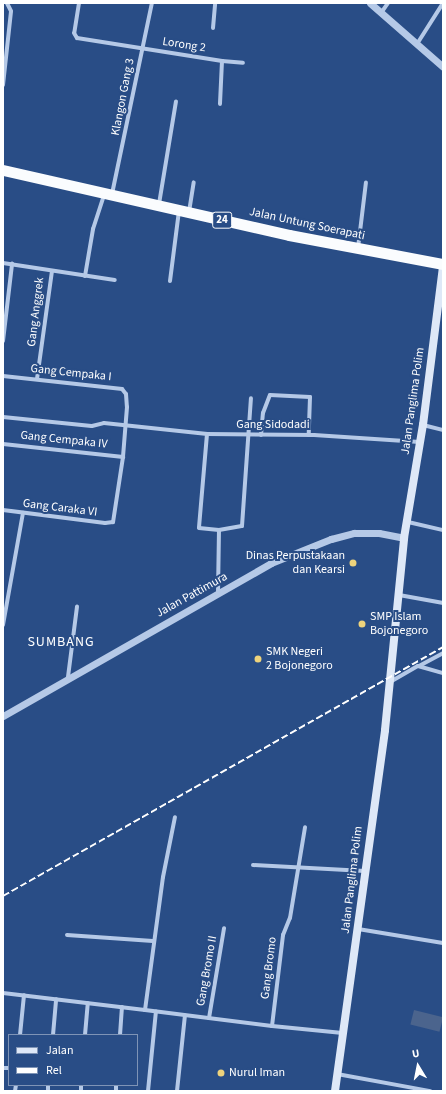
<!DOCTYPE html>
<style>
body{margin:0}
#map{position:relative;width:446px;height:1094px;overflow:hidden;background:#294d86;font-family:"Source Sans 3",sans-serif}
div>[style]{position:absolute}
.water>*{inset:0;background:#4b648d;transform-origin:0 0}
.minor>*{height:4px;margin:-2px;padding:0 2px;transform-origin:2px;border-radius:2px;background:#b5c9e7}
.tertiary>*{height:7px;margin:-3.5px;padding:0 3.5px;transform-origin:3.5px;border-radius:3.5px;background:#b5c9e7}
.secondary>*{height:8px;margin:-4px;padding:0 4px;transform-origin:4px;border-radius:4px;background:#dee8f7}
.trunk>*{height:11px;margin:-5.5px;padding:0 5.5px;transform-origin:5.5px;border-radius:5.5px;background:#fafcfe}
.rail>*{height:2px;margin-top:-1px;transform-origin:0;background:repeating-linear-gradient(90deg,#fff 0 7px,transparent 0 10px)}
.dots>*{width:11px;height:11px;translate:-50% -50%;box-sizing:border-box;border:2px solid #294d86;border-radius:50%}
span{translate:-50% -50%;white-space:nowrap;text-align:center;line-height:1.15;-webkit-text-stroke:4px #294d86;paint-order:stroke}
.shield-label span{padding:1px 3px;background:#294d86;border:1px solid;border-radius:3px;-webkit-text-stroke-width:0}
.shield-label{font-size:11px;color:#fff;font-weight:700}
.street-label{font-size:12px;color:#fff}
.poi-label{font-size:12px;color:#fff}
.right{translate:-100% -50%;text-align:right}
.left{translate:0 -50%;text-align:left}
.quarter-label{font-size:14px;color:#fff;letter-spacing:1px}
.frame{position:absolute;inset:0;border:4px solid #fff;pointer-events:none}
.legend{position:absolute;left:8px;top:1034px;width:130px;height:52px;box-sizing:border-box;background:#294d86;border:1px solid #7f94b6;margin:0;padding:5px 7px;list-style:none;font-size:12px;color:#fff}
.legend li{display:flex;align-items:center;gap:8px;height:20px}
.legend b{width:20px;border:1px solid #7f94b6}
.north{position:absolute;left:398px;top:1046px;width:40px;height:40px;-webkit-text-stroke:3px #294d86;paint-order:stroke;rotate:350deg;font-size:11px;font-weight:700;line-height:16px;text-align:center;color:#fff}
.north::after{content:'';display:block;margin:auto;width:14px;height:18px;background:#fff;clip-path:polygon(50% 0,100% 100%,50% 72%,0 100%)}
</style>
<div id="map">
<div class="water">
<div style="left:414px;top:1010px;width:30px;height:15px;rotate:14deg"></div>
</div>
<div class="minor">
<div style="left:79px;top:3px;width:30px;rotate:99deg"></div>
<div style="left:74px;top:33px;width:6px;rotate:59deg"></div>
<div style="left:77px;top:38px;width:147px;rotate:9deg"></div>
<div style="left:222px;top:61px;width:43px;rotate:92.7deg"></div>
<div style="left:381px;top:13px;width:12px;rotate:-55deg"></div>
<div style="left:213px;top:28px;width:25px;rotate:-85deg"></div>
<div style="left:417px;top:44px;width:49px;rotate:-57.6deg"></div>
<div style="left:222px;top:61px;width:21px;rotate:5deg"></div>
<div style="left:3px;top:85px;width:74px;rotate:-83.8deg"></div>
<div style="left:11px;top:11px;width:9px;rotate:-117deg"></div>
<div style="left:112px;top:194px;width:195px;rotate:-78.2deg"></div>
<div style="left:159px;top:204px;width:104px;rotate:-80.6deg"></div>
<div style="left:189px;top:212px;width:30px;rotate:-81deg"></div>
<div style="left:358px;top:248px;width:66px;rotate:-83.1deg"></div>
<div style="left:3px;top:263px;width:113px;rotate:8.6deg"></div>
<div style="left:85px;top:276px;width:48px;rotate:-80.3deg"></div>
<div style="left:93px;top:229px;width:38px;rotate:-72deg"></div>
<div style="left:170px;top:281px;width:71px;rotate:-82.7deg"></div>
<div style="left:3px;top:341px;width:78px;rotate:-83.3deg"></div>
<div style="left:3px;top:376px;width:120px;rotate:6.2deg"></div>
<div style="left:122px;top:389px;width:6px;rotate:51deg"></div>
<div style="left:126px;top:394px;width:13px;rotate:86deg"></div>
<div style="left:127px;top:407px;width:50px;rotate:94.6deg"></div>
<div style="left:123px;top:457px;width:66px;rotate:98.7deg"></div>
<div style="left:113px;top:522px;width:8px;rotate:173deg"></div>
<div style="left:105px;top:523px;width:103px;rotate:-172.7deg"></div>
<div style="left:37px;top:379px;width:109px;rotate:-82.1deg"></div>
<div style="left:3px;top:417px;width:89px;rotate:5.8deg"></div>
<div style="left:92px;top:426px;width:12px;rotate:-14deg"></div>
<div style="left:104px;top:423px;width:104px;rotate:6.1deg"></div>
<div style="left:207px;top:434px;width:107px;rotate:0.5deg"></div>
<div style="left:314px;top:435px;width:106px;rotate:3.8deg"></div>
<div style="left:423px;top:425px;width:21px;rotate:14deg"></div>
<div style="left:207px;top:434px;width:94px;rotate:94.9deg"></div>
<div style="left:199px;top:528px;width:20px;rotate:6deg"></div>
<div style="left:261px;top:435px;width:22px;rotate:-85deg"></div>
<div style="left:263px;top:413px;width:19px;rotate:-69deg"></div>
<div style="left:270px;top:395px;width:40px;rotate:2.9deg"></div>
<div style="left:310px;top:397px;width:38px;rotate:92deg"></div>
<div style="left:3px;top:444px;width:121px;rotate:6.2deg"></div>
<div style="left:408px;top:522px;width:36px;rotate:13deg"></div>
<div style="left:218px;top:593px;width:63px;rotate:-89.1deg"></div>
<div style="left:219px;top:530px;width:23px;rotate:-10deg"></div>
<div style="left:242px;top:526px;width:128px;rotate:-86deg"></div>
<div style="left:399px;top:595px;width:45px;rotate:10.3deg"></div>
<div style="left:3px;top:625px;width:114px;rotate:-79.9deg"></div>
<div style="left:419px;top:666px;width:27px;rotate:-28deg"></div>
<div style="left:68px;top:677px;width:71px;rotate:-82.7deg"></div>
<div style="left:390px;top:682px;width:32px;rotate:-30deg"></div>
<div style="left:418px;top:666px;width:26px;rotate:16deg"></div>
<div style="left:253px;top:865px;width:112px;rotate:3.1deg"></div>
<div style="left:358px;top:929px;width:86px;rotate:9.4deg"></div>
<div style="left:67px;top:935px;width:86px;rotate:4deg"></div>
<div style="left:3px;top:993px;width:143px;rotate:6.8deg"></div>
<div style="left:145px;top:1010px;width:134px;rotate:-82.3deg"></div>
<div style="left:163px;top:877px;width:61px;rotate:-78.7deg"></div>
<div style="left:145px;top:1010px;width:128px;rotate:7.2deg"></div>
<div style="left:272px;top:1026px;width:92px;rotate:-83.1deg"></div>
<div style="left:283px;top:935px;width:18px;rotate:-68deg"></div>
<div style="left:290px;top:918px;width:92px;rotate:-80.6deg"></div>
<div style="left:209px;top:1018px;width:91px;rotate:-80.5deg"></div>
<div style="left:272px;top:1026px;width:71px;rotate:5.6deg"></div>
<div style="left:20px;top:1035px;width:40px;rotate:-84.3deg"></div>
<div style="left:53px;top:1035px;width:36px;rotate:-85deg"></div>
<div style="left:85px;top:1035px;width:32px;rotate:-85deg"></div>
<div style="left:120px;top:1035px;width:28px;rotate:-86deg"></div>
<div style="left:3px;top:1068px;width:6px"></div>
<div style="left:337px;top:1074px;width:95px;rotate:10.4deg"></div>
<div style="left:15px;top:1091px;width:6px;rotate:-81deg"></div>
<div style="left:48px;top:1091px;width:6px;rotate:-90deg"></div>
<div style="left:81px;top:1091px;width:6px;rotate:-90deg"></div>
<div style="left:116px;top:1091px;width:6px;rotate:-90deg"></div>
<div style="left:148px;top:1091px;width:80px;rotate:-84.3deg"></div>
<div style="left:177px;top:1091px;width:76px;rotate:-84deg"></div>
</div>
<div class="tertiary">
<div style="left:370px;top:3px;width:97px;rotate:41.2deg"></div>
<div style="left:3px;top:716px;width:309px;rotate:-29.7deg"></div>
<div style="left:271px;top:563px;width:65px;rotate:-21.8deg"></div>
<div style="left:331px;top:539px;width:24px;rotate:-15deg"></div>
<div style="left:354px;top:533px;width:25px"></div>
<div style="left:379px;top:533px;width:25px;rotate:11deg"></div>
</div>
<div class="secondary">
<div style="left:335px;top:1091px;width:364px;rotate:-82.1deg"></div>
<div style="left:385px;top:730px;width:193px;rotate:-84.3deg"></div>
<div style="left:404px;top:538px;width:115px;rotate:-80.5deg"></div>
<div style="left:423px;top:425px;width:159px;rotate:-82.8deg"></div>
</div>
<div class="trunk">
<div style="left:3px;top:170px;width:293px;rotate:12.8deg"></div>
<div style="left:289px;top:235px;width:157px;rotate:10.7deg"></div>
</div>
<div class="rail">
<div style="left:3px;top:896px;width:506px;rotate:-29.51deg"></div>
</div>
<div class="dots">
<div style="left:353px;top:563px;background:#eed37c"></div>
<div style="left:362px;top:624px;background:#eed37c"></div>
<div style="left:258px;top:659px;background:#eed37c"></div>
<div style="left:221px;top:1073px;background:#eed37c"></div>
</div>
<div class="shield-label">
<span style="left:222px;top:220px">24</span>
</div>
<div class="street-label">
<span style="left:184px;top:45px;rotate:9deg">Lorong 2</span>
<span style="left:123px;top:97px;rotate:-79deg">Klangon Gang 3</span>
<span style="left:307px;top:224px;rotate:12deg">Jalan Untung Soerapati</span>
<span style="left:36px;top:312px;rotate:-83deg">Gang Anggrek</span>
<span style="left:71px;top:373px;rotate:6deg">Gang Cempaka I</span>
<span style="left:413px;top:401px;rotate:-82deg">Jalan Panglima Polim</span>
<span style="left:273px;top:425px">Gang Sidodadi</span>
<span style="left:64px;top:440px;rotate:6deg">Gang Cempaka IV</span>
<span style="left:60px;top:508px;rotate:7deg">Gang Caraka VI</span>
<span style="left:192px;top:595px;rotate:-29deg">Jalan Pattimura</span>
<span style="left:352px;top:880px;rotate:-83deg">Jalan Panglima Polim</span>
<span style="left:269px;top:968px;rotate:-83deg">Gang Bromo</span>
<span style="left:207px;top:971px;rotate:-80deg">Gang Bromo II</span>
</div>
<div class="poi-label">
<span class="right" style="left:345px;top:563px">Dinas Perpustakaan<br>dan Kearsi</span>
<span class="left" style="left:370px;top:624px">SMP Islam<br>Bojonegoro</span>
<span class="left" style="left:266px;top:659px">SMK Negeri<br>2 Bojonegoro</span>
<span class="left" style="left:229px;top:1073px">Nurul Iman</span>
</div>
<div class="quarter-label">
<span style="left:61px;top:642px">SUMBANG</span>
</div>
<div class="frame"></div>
<ul class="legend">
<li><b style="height:5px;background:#dee8f7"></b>Jalan</li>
<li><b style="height:5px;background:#fff"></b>Rel</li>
</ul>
<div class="north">U</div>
</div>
